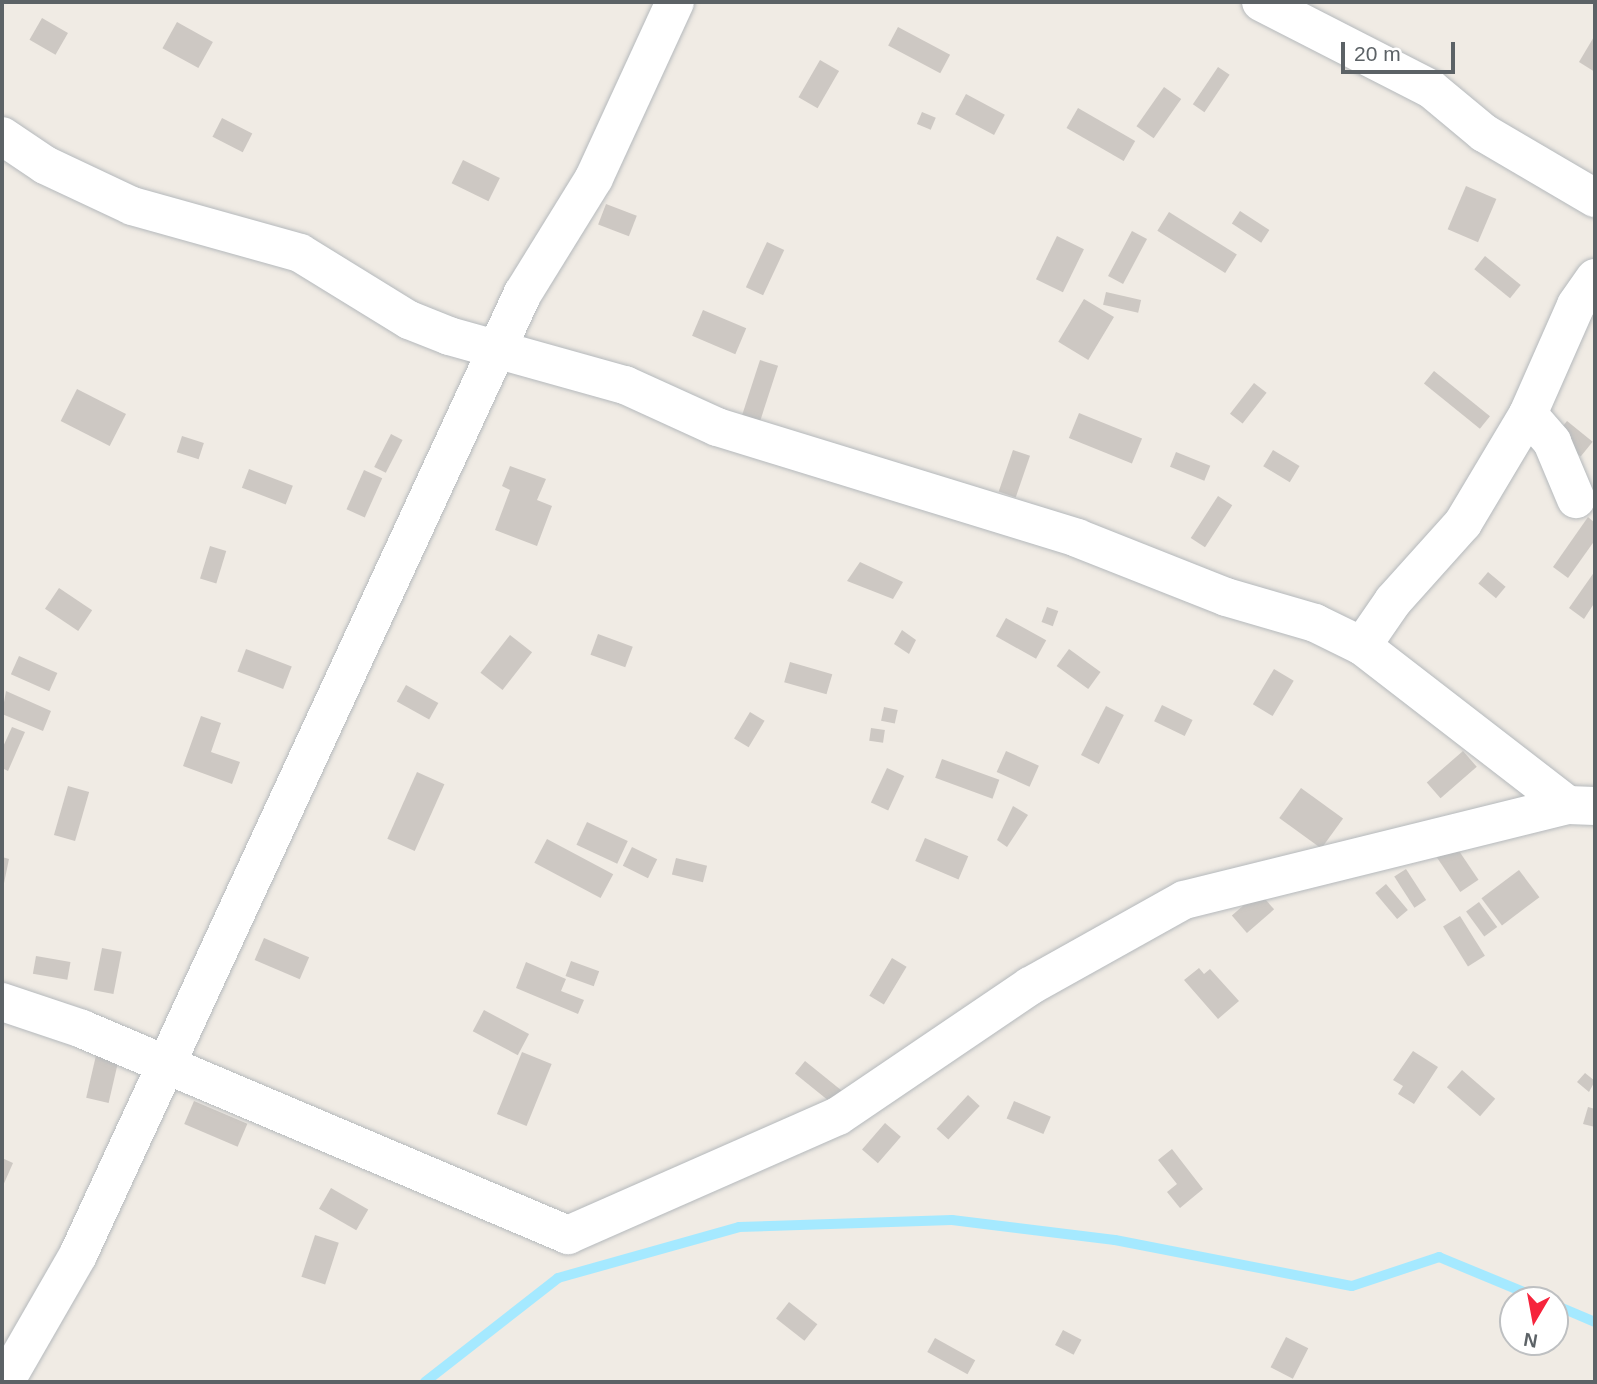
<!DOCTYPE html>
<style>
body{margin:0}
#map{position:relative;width:1597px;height:1384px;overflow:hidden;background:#f0ebe4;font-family:Helvetica,sans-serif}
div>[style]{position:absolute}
.stream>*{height:10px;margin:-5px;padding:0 5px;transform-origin:5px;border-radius:5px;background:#a5e9ff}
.building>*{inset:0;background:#cdc8c3;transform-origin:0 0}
.roads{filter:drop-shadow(0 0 2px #b5b9bc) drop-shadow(0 0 2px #b5b9bc)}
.minor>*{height:38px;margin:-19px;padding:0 19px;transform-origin:19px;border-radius:19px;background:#fff}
span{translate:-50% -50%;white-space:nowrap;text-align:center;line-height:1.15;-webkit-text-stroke:5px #fff;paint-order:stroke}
.frame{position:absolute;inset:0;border:4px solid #5c6266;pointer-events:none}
.north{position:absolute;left:1499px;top:1286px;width:70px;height:70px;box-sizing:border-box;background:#fff;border:2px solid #bec0c2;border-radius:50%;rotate:190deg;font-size:19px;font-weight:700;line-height:28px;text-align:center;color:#5c6266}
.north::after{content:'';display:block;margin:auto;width:24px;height:32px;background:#f6243c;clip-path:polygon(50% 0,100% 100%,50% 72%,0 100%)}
.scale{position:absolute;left:1341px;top:42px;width:114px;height:32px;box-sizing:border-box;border:4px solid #5c6266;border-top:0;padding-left:9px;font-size:21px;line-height:24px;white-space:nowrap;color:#5c6266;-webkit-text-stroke:5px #fff;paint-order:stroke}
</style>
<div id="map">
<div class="stream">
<div style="left:1555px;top:1305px;width:43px;rotate:23deg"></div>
<div style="left:425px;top:1382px;width:169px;rotate:-38deg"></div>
<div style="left:558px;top:1278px;width:188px;rotate:-15.7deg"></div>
<div style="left:739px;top:1227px;width:213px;rotate:-1.9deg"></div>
<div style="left:952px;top:1220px;width:164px;rotate:7deg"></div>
<div style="left:1115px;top:1240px;width:241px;rotate:11deg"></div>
<div style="left:1352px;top:1286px;width:92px;rotate:-18.4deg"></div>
<div style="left:1439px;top:1257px;width:113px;rotate:22.5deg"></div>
</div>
<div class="building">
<div style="left:42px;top:18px;width:30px;height:25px;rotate:30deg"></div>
<div style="left:177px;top:22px;width:41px;height:30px;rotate:29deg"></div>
<div style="left:898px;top:27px;width:59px;height:21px;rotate:28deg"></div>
<div style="clip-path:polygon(1595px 35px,1595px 72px,1579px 62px)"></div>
<div style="left:820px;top:60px;width:22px;height:43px;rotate:30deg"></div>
<div style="left:1218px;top:67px;width:14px;height:45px;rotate:34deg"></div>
<div style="left:1164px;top:87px;width:21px;height:48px;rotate:35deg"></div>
<div style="left:966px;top:94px;width:44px;height:23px;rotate:28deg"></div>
<div style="left:1078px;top:108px;width:66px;height:23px;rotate:30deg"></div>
<div style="left:922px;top:112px;width:15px;height:13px;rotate:23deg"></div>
<div style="left:222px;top:118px;width:34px;height:21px;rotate:27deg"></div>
<div style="left:463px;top:160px;width:41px;height:26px;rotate:26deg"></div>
<div style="left:1466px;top:186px;width:33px;height:47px;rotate:23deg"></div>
<div style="left:606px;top:204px;width:33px;height:22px;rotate:21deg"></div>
<div style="left:1240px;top:211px;width:35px;height:15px;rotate:33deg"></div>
<div style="left:1169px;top:212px;width:80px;height:22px;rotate:32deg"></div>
<div style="left:1132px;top:231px;width:17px;height:51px;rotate:28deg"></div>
<div style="left:1057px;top:236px;width:30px;height:48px;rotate:26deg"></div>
<div style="left:767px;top:242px;width:19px;height:50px;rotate:25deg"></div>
<div style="left:1485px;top:256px;width:46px;height:17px;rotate:39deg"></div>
<div style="left:1106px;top:292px;width:36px;height:13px;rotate:13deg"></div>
<div style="left:1084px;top:299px;width:35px;height:50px;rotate:31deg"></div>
<div style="left:703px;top:310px;width:47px;height:28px;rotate:23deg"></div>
<div style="left:760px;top:360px;width:19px;height:58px;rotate:18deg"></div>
<div style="left:1434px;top:371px;width:72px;height:16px;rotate:39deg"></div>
<div style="left:1254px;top:383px;width:16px;height:39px;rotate:38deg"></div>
<div style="left:77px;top:389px;width:55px;height:36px;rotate:27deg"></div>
<div style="left:1079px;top:413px;width:68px;height:27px;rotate:22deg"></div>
<div style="left:1567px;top:421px;width:33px;height:19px;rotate:39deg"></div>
<div style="left:391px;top:434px;width:13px;height:37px;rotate:27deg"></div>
<div style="left:182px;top:436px;width:23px;height:17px;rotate:18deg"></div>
<div style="left:1013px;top:450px;width:18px;height:44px;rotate:19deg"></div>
<div style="left:1273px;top:450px;width:31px;height:19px;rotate:31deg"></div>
<div style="left:1176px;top:452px;width:37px;height:16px;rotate:22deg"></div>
<div style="clip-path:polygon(510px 466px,546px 479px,537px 500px,552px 506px,537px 546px,495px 530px,510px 490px,502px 486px)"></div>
<div style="left:249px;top:469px;width:47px;height:20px;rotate:21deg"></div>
<div style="left:364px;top:470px;width:20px;height:43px;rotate:24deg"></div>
<div style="left:1218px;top:496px;width:17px;height:50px;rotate:33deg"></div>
<div style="clip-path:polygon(1588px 517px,1595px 523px,1595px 540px,1568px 578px,1553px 567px)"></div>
<div style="left:210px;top:546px;width:17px;height:34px;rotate:17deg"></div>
<div style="clip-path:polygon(860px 562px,903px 582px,893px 599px,847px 581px)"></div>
<div style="clip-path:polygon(1595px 571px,1595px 602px,1584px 619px,1569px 608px)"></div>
<div style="left:1488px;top:572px;width:23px;height:15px;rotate:40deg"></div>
<div style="left:59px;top:588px;width:40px;height:25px;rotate:34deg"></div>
<div style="left:1047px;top:607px;width:12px;height:16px;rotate:20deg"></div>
<div style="left:1006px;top:618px;width:46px;height:21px;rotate:29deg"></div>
<div style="clip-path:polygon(902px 630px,916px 640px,909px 654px,894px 644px)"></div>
<div style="left:598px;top:634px;width:37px;height:22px;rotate:20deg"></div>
<div style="left:510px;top:635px;width:28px;height:48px;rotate:38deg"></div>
<div style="left:246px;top:649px;width:49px;height:24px;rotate:21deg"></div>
<div style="left:1069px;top:649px;width:39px;height:21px;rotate:36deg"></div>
<div style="left:19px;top:656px;width:42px;height:20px;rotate:24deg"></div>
<div style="left:790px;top:662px;width:44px;height:21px;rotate:16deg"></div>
<div style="left:1274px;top:669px;width:23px;height:41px;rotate:31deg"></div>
<div style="left:406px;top:685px;width:37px;height:19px;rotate:29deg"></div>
<div style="clip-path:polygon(6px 691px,51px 711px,43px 731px,2px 714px)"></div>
<div style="left:1162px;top:705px;width:34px;height:18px;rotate:26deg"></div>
<div style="left:1106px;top:706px;width:20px;height:55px;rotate:27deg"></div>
<div style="left:884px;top:707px;width:14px;height:14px;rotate:12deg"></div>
<div style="left:750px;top:712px;width:17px;height:31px;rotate:31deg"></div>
<div style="clip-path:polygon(201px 716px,221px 723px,211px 752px,240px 762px,232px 784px,183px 766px)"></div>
<div style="clip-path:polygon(12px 727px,25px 732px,8px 771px,2px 768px,2px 749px)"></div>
<div style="left:871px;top:728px;width:14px;height:13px;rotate:8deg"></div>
<div style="left:1006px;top:751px;width:36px;height:23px;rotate:24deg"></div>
<div style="left:1463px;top:751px;width:21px;height:48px;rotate:49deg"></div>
<div style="left:942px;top:759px;width:61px;height:20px;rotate:20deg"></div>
<div style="left:887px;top:768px;width:19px;height:38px;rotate:25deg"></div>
<div style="left:417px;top:772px;width:30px;height:73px;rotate:24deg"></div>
<div style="left:68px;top:786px;width:22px;height:51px;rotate:16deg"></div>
<div style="left:1301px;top:788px;width:52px;height:37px;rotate:36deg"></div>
<div style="clip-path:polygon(1013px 806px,1028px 815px,1007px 847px,997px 840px)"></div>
<div style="left:587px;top:822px;width:45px;height:25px;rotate:25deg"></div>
<div style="left:925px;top:838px;width:47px;height:25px;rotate:23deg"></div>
<div style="left:547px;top:839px;width:75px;height:27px;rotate:28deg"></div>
<div style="left:1455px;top:845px;width:42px;height:22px;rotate:56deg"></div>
<div style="left:632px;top:847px;width:28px;height:21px;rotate:26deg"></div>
<div style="clip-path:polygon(2px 857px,9px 859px,3px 888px,2px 888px)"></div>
<div style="left:676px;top:858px;width:32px;height:17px;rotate:14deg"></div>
<div style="left:1406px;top:869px;width:37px;height:14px;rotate:57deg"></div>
<div style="left:1519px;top:870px;width:34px;height:47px;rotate:53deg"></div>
<div style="left:1386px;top:884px;width:34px;height:14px;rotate:50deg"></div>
<div style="left:1259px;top:892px;width:23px;height:36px;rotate:49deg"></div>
<div style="left:1479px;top:902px;width:31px;height:16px;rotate:54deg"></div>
<div style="left:1460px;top:916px;width:47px;height:20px;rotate:58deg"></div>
<div style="left:264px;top:938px;width:49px;height:24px;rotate:23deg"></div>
<div style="left:102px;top:948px;width:20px;height:43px;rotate:11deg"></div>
<div style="left:36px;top:956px;width:35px;height:18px;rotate:10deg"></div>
<div style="left:892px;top:958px;width:17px;height:44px;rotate:31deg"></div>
<div style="left:571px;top:961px;width:30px;height:16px;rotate:20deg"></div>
<div style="clip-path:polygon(526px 962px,566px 979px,561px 991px,584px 1000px,578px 1014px,516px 988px)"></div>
<div style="clip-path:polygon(1199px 968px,1204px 974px,1210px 969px,1239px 1001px,1218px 1019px,1184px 980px)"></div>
<div style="left:484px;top:1010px;width:51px;height:24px;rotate:28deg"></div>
<div style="left:97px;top:1051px;width:23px;height:48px;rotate:13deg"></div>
<div style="clip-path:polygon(1413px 1051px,1438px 1067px,1414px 1104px,1398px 1094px,1403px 1086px,1393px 1080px)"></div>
<div style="left:522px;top:1052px;width:32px;height:67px;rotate:22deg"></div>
<div style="left:805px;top:1061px;width:49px;height:16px;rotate:39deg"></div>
<div style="left:1462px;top:1070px;width:44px;height:23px;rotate:41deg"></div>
<div style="clip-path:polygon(1585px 1073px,1595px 1081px,1589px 1092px,1577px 1082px)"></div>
<div style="left:968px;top:1095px;width:16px;height:46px;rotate:43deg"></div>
<div style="left:194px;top:1101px;width:58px;height:25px;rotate:23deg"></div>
<div style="left:1014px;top:1101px;width:40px;height:19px;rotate:23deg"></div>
<div style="clip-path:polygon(1588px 1107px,1595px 1109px,1595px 1127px,1583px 1124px)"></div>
<div style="left:885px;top:1123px;width:21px;height:35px;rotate:41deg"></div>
<div style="clip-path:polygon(1172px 1149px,1203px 1189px,1180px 1208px,1167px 1192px,1177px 1184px,1158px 1160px)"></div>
<div style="clip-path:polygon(2px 1158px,13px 1163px,2px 1188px)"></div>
<div style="left:331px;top:1188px;width:43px;height:24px;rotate:30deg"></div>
<div style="left:315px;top:1235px;width:25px;height:44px;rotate:18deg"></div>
<div style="left:789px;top:1302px;width:36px;height:21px;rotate:38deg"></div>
<div style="left:1063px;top:1330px;width:21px;height:17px;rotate:28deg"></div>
<div style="left:1286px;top:1337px;width:25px;height:34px;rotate:27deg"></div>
<div style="left:935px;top:1338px;width:46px;height:16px;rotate:29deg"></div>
</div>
<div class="roads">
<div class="minor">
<div style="left:1261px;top:2px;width:191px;rotate:27.1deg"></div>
<div style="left:1431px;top:89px;width:69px;rotate:39.7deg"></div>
<div style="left:1484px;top:133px;width:129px;rotate:30.4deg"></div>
<div style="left:2px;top:136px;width:52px;rotate:34deg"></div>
<div style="left:45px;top:165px;width:96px;rotate:25.2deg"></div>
<div style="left:132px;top:206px;width:174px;rotate:15.6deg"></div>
<div style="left:300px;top:253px;width:128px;rotate:31.6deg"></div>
<div style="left:409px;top:320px;width:43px;rotate:21.8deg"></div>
<div style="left:449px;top:336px;width:183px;rotate:15.6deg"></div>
<div style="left:625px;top:385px;width:101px;rotate:24.5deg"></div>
<div style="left:717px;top:427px;width:377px;rotate:17.1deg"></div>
<div style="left:1077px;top:538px;width:160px;rotate:21.6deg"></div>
<div style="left:1226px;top:597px;width:93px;rotate:16.3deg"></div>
<div style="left:1315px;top:623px;width:52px;rotate:26.1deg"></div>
<div style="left:1362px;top:646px;width:260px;rotate:37.7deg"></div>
<div style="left:1528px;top:414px;width:37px;rotate:49deg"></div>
<div style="left:1552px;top:442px;width:62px;rotate:67.2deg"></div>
<div style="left:1362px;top:646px;width:55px;rotate:-55.4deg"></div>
<div style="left:1393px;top:601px;width:105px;rotate:-48.1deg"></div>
<div style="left:1463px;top:523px;width:127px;rotate:-59.2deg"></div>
<div style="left:1528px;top:414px;width:119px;rotate:-66.2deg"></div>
<div style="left:1576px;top:305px;width:33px;rotate:-55deg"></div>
<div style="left:2px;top:1002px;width:84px;rotate:18.6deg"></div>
<div style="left:82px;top:1029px;width:528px;rotate:22.97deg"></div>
<div style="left:568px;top:1235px;width:295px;rotate:-23.8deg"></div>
<div style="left:838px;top:1116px;width:232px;rotate:-34.1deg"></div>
<div style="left:1030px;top:986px;width:176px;rotate:-29.2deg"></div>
<div style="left:1184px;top:900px;width:396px;rotate:-13.9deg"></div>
<div style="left:1568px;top:805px;width:27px;rotate:2deg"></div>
<div style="left:5px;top:1382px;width:146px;rotate:-60.1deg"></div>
<div style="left:78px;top:1255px;width:1060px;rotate:-65.18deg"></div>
<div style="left:523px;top:293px;width:135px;rotate:-58.3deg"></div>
<div style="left:594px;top:178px;width:194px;rotate:-65.3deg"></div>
</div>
</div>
<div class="frame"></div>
<div class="north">N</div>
<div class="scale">20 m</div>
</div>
